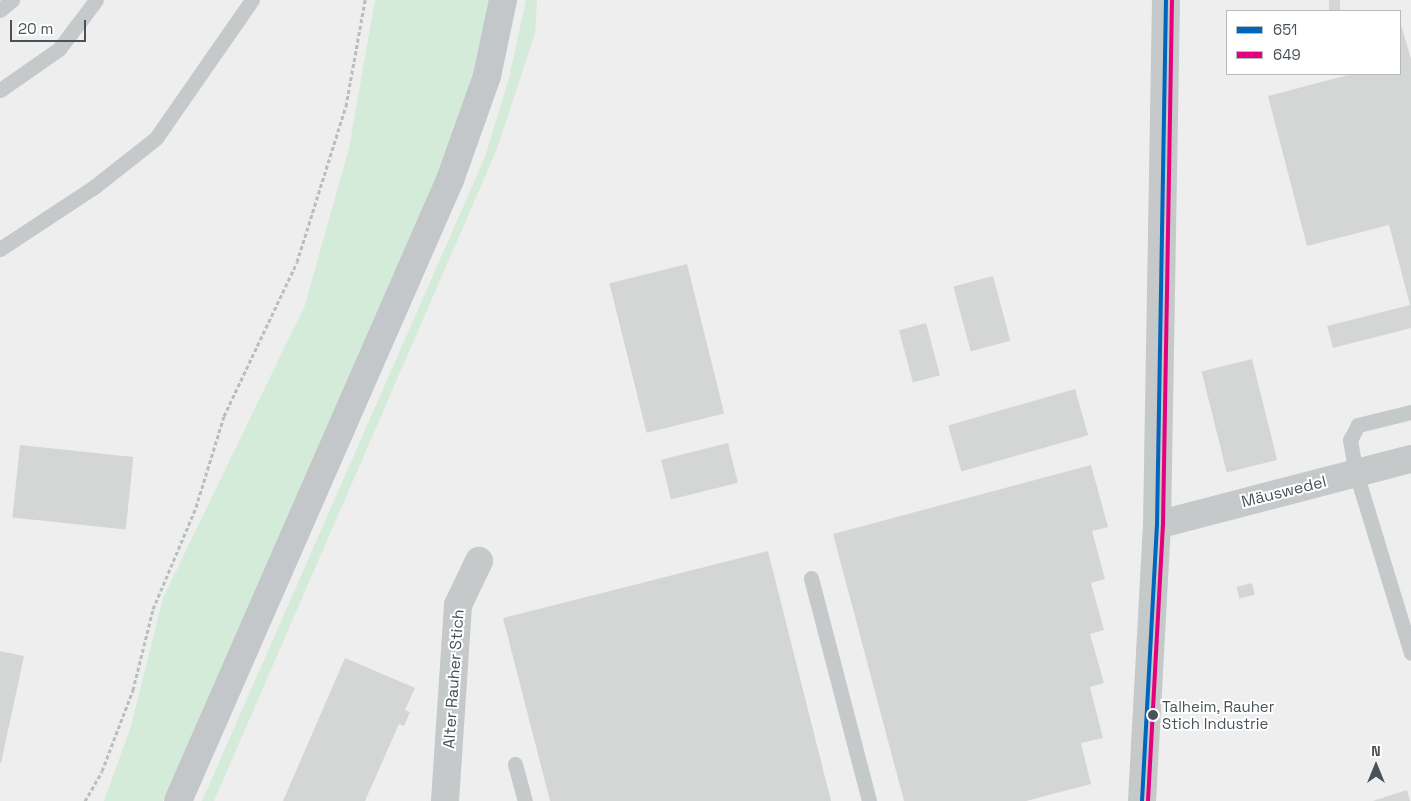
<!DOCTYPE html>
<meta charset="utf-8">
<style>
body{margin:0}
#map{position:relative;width:1411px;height:801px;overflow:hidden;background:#eee;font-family:"Space Grotesk",sans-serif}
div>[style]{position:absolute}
.green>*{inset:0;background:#d4ebd9}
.building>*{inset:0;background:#d4d6d6;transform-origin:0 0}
.path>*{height:3px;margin-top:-1.5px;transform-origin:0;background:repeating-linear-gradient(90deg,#b6c0bb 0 4px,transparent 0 6.5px)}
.lane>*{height:15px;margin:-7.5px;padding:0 7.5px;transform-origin:7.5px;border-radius:7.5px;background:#c5c9c9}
.street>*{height:28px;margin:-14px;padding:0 14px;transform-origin:14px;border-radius:14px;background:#c5c9c9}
.primary>*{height:28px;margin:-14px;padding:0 14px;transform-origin:14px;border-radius:14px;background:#c3c7c9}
.bus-1>*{height:4px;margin:-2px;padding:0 2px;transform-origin:2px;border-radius:2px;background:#0065bd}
.bus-2>*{height:4px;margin:-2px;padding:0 2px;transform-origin:2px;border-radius:2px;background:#e5007d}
.dots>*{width:14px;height:14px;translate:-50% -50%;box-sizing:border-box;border:2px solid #fff;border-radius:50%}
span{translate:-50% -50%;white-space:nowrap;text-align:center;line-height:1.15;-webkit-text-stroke:4px #fff;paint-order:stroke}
.bus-label{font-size:15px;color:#475358}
.left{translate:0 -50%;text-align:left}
.street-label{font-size:16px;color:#475358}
.legend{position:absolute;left:1226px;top:10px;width:175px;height:65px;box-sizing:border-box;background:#fff;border:1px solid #b5babc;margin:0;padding:6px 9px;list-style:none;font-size:15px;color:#475358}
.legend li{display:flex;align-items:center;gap:10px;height:25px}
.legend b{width:25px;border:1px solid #b5babc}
.north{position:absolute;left:1351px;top:741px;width:50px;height:50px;-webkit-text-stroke:4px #fff;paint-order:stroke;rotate:0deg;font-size:14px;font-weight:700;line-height:20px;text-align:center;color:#475358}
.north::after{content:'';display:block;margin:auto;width:18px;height:22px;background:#475358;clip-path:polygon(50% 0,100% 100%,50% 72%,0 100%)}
.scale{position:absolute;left:10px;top:20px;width:76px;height:22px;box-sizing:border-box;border:2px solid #475358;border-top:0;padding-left:6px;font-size:15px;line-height:18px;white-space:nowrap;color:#475358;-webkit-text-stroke:4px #fff;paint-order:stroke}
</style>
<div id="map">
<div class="green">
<div style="clip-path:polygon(375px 0,489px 0,476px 72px,452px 142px,163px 801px,104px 801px,130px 729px,163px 598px,305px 305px,349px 148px)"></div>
<div style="clip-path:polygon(526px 0,537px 0,535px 33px,497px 149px,214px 801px,202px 801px,485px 157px,509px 78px)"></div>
</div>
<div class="building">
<div style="left:1329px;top:0;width:11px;height:10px"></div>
<div style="clip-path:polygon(1400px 21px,1411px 59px,1411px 328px,1333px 348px,1327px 326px,1410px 305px,1389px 225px,1307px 246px,1268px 96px,1352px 74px,1400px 74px)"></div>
<div style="left:687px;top:264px;width:154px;height:80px;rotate:76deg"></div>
<div style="left:993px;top:276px;width:67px;height:41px;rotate:75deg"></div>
<div style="left:926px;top:323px;width:54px;height:28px;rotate:75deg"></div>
<div style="left:1252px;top:359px;width:104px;height:52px;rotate:76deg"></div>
<div style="left:1075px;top:389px;width:48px;height:132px;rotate:74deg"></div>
<div style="left:728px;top:443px;width:41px;height:69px;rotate:76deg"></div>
<div style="left:20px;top:445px;width:114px;height:73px;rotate:6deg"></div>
<div style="clip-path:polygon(1091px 465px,1108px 527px,1092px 531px,1105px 579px,1091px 583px,1104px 630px,1090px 634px,1104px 683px,1090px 687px,1103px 738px,1081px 743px,1091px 784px,1026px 801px,904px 801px,833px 534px)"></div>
<div style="clip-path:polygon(768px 551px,831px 801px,550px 801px,503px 618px)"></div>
<div style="left:1252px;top:583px;width:12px;height:16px;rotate:76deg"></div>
<div style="clip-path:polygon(0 651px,24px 656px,1px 763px,0 763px)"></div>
<div style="clip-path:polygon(345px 658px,415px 688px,405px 710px,410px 712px,404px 726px,399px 724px,365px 801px,283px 801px)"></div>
<div style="clip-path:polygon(1407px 790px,1410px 801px,1373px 801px)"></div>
</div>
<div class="path">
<div style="left:85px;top:801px;width:34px;rotate:-60deg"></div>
<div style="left:102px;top:771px;width:87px;rotate:-69.1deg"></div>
<div style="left:133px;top:690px;width:83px;rotate:-76.1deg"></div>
<div style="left:153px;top:609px;width:111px;rotate:-67.1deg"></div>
<div style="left:196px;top:507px;width:95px;rotate:-72.9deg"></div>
<div style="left:224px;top:416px;width:170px;rotate:-64.6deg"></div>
<div style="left:297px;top:262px;width:164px;rotate:-72.6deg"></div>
<div style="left:346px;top:106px;width:108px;rotate:-79.8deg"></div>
</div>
<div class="lane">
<div style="left:0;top:10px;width:16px;rotate:-40deg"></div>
<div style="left:0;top:90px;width:72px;rotate:-34.8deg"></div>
<div style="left:59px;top:49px;width:61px;rotate:-52.9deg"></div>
<div style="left:0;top:249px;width:113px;rotate:-33.4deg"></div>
<div style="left:94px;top:187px;width:79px;rotate:-38.3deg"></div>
<div style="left:156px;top:138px;width:168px;rotate:-55.2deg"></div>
<div style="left:1411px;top:412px;width:55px;rotate:166.2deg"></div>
<div style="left:1358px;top:425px;width:17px;rotate:118deg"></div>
<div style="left:1350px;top:440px;width:34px;rotate:80deg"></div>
<div style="left:1356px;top:473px;width:188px;rotate:73deg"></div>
<div style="left:811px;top:578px;width:230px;rotate:75.4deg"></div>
<div style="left:515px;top:764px;width:38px;rotate:75deg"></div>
</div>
<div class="street">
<div style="left:1157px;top:525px;width:262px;rotate:-14.6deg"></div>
<div style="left:445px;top:801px;width:196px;rotate:-86.2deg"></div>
<div style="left:458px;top:605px;width:49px;rotate:-64.5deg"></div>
<div style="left:1142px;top:801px;width:276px;rotate:-86.9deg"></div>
<div style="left:1157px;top:525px;width:525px;rotate:-89.02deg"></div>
</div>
<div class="primary">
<div style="left:178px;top:801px;width:678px;rotate:-66.35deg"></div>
<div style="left:450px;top:180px;width:110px;rotate:-70.4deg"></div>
<div style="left:487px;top:76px;width:78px;rotate:-78.1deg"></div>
</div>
<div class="bus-1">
<div style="left:1142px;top:801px;width:276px;rotate:-86.9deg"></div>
<div style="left:1157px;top:525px;width:525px;rotate:-89.02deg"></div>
</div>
<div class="bus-2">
<div style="left:1148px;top:801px;width:276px;rotate:-86.9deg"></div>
<div style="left:1163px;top:525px;width:525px;rotate:-89.02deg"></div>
</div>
<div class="dots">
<div style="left:1153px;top:715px;background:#475358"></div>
</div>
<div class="bus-label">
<span class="left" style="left:1162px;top:715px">Talheim, Rauher<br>Stich Industrie</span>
</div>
<div class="street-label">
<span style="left:1284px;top:492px;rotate:-14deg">Mäuswedel</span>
<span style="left:454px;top:679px;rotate:-86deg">Alter Rauher Stich</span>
</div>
<ul class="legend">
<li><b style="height:6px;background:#0065bd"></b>651</li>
<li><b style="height:6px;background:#e5007d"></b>649</li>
</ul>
<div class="north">N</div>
<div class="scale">20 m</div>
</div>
